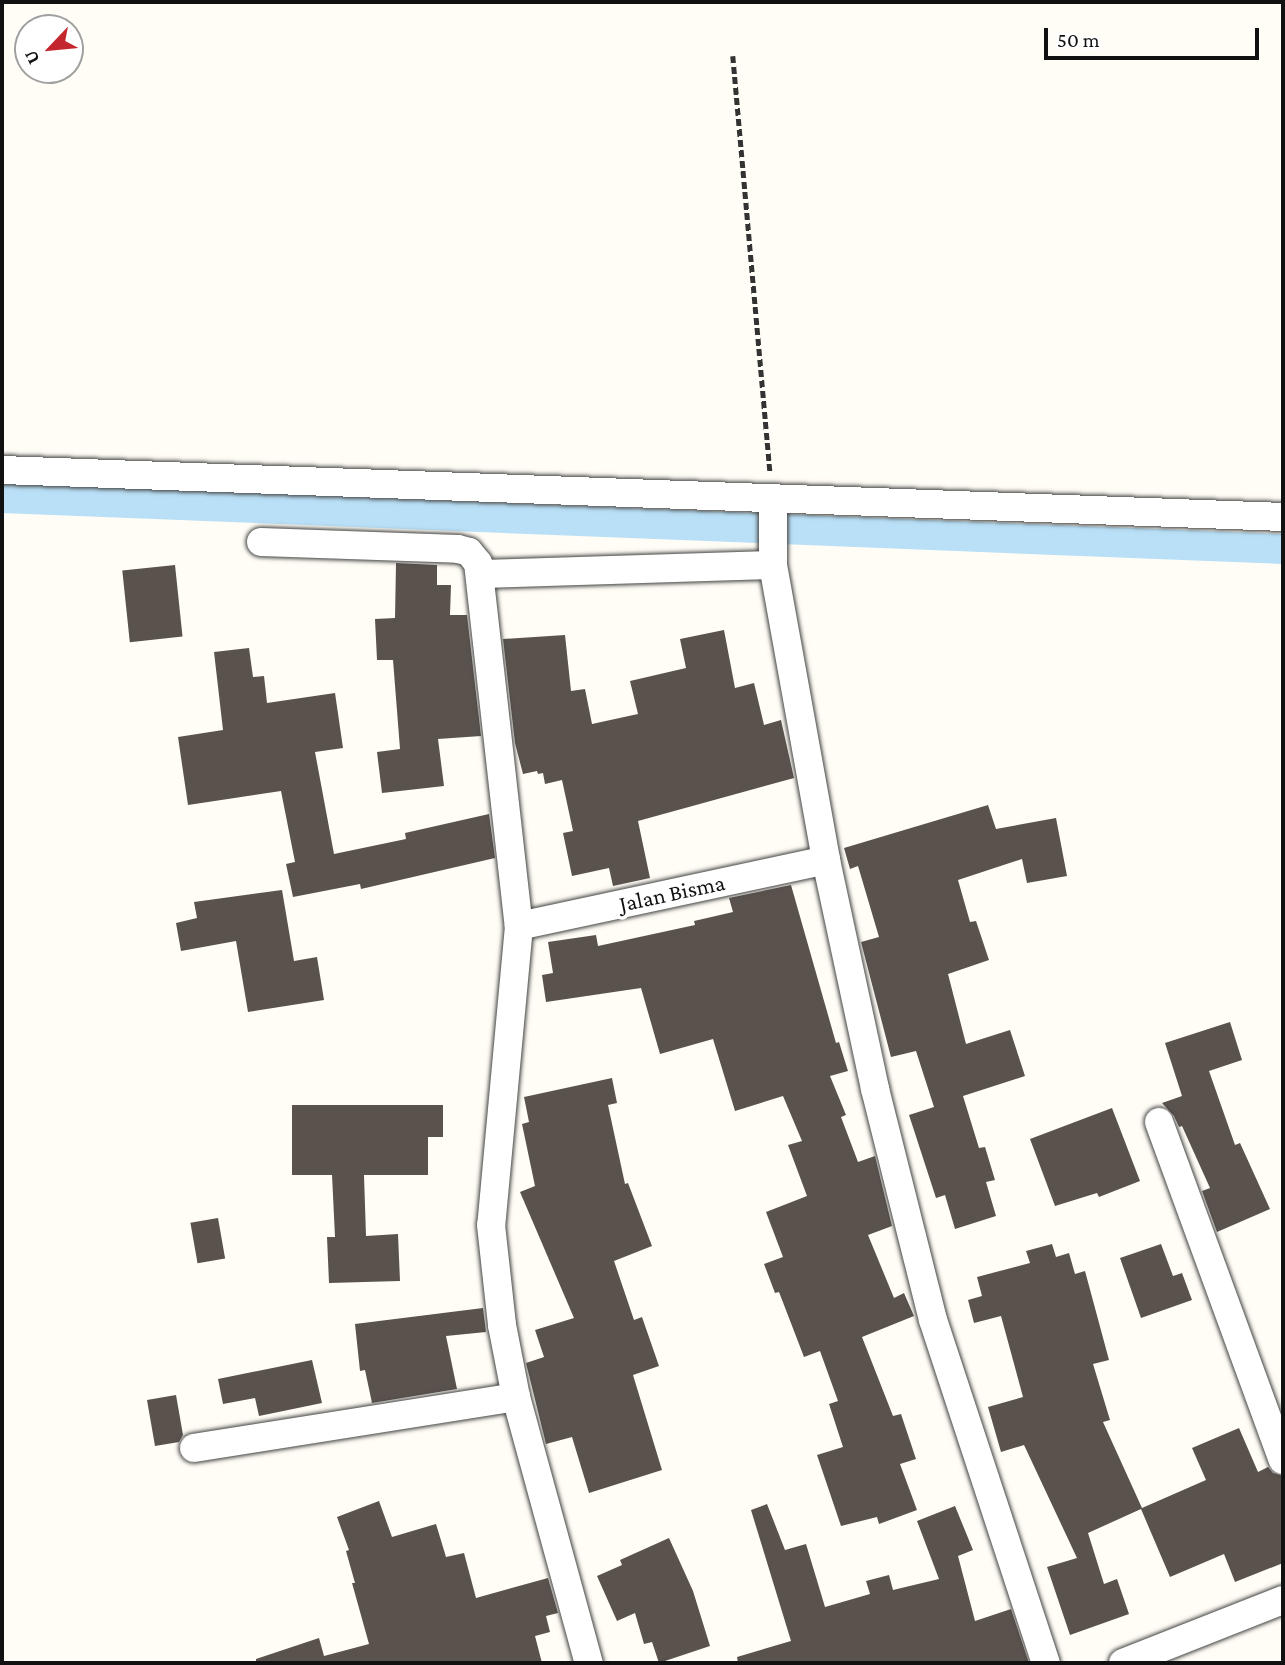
<!DOCTYPE html>
<style>
body{margin:0}
#map{position:relative;width:1285px;height:1665px;overflow:hidden;background:#fffdf5;font-family:"Crimson Pro",serif}
div>[style]{position:absolute}
.canal>*{height:30px;margin:-15px;padding:0 15px;transform-origin:15px;border-radius:15px;background:#b9e0f7}
.building>*{inset:0;background:#5a524d;transform-origin:0 0}
.path>*{height:4.5px;margin-top:-2.25px;transform-origin:0;background:repeating-linear-gradient(90deg,#333 0 7px,transparent 0 10.5px)}
.roads{filter:drop-shadow(0 0 2px #444) drop-shadow(0 0 2px #444)}
.minor>*{height:28px;margin:-14px;padding:0 14px;transform-origin:14px;border-radius:14px;background:#fff}
span{translate:-50% -50%;white-space:nowrap;text-align:center;line-height:1.15;-webkit-text-stroke:7px #fff;paint-order:stroke}
.street-label{font-size:23px;color:#111}
.frame{position:absolute;inset:0;border:4px solid #111;pointer-events:none}
.north{position:absolute;left:14px;top:14px;width:70px;height:70px;box-sizing:border-box;background:#fff;border:2px solid #a0a0a0;border-radius:50%;rotate:244deg;font-size:19px;font-weight:700;line-height:28px;text-align:center;color:#111}
.north::after{content:'';display:block;margin:auto;width:24px;height:32px;background:#c4262e;clip-path:polygon(50% 0,100% 100%,50% 72%,0 100%)}
.scale{position:absolute;left:1044px;top:28px;width:215px;height:32px;box-sizing:border-box;border:4px solid #111;border-top:0;padding-left:9px;font-size:21px;line-height:24px;white-space:nowrap;color:#111;-webkit-text-stroke:5px #fff;paint-order:stroke}
</style>
<div id="map">
<div class="canal">
<div style="left:2px;top:498px;width:1282px;rotate:2.28deg"></div>
</div>
<div class="building">
<div style="clip-path:polygon(396px 563px,437px 565px,437px 585px,451px 585px,450px 615px,467px 615px,481px 736px,438px 739px,444px 786px,382px 793px,377px 752px,400px 749px,393px 660px,377px 660px,375px 619px,395px 618px)"></div>
<div style="left:175px;top:565px;width:72px;height:53px;rotate:84deg"></div>
<div style="clip-path:polygon(724px 630px,735px 688px,754px 683px,764px 725px,781px 720px,794px 778px,638px 821px,650px 878px,613px 886px,609px 868px,572px 876px,563px 833px,573px 831px,562px 780px,545px 784px,543px 773px,538px 774px,537px 771px,523px 774px,515px 743px,503px 639px,565px 635px,571px 691px,585px 689px,592px 724px,638px 714px,630px 681px,686px 668px,680px 639px)"></div>
<div style="clip-path:polygon(249px 648px,253px 677px,264px 676px,267px 703px,335px 693px,343px 748px,315px 752px,334px 854px,406px 839px,405px 833px,489px 814px,495px 858px,361px 889px,360px 884px,293px 897px,286px 864px,295px 862px,281px 791px,188px 805px,178px 737px,223px 730px,214px 652px)"></div>
<div style="clip-path:polygon(988px 805px,996px 829px,1056px 818px,1067px 876px,1027px 883px,1022px 859px,958px 880px,970px 922px,976px 921px,989px 960px,948px 974px,966px 1044px,1010px 1030px,1025px 1076px,963px 1096px,979px 1148px,985px 1147px,995px 1180px,986px 1182px,996px 1216px,955px 1229px,945px 1195px,936px 1198px,909px 1115px,934px 1107px,916px 1051px,891px 1057px,861px 942px,879px 937px,858px 866px,850px 869px,844px 848px)"></div>
<div style="clip-path:polygon(791px 885px,836px 1043px,839px 1042px,848px 1071px,830px 1076px,846px 1115px,841px 1117px,858px 1162px,875px 1156px,892px 1226px,868px 1235px,894px 1298px,904px 1293px,914px 1316px,862px 1337px,893px 1416px,901px 1414px,916px 1459px,900px 1464px,917px 1510px,879px 1524px,877px 1517px,841px 1526px,817px 1455px,843px 1447px,829px 1404px,838px 1401px,820px 1351px,804px 1357px,779px 1292px,775px 1293px,764px 1264px,783px 1257px,766px 1212px,807px 1196px,788px 1145px,802px 1141px,783px 1096px,735px 1111px,713px 1039px,660px 1054px,641px 988px,546px 1002px,542px 975px,553px 973px,548px 942px,596px 935px,598px 946px,695px 925px,694px 921px,733px 912px,729px 898px)"></div>
<div style="clip-path:polygon(282px 890px,294px 961px,317px 957px,324px 1000px,248px 1012px,236px 941px,181px 951px,176px 923px,197px 918px,194px 902px)"></div>
<div style="clip-path:polygon(1230px 1022px,1242px 1060px,1209px 1071px,1235px 1145px,1240px 1143px,1270px 1209px,1217px 1232px,1202px 1191px,1210px 1188px,1182px 1126px,1179px 1127px,1174px 1116px,1162px 1103px,1182px 1096px,1165px 1043px)"></div>
<div style="clip-path:polygon(612px 1078px,617px 1103px,608px 1105px,625px 1184px,628px 1183px,652px 1246px,614px 1261px,634px 1320px,642px 1317px,659px 1366px,633px 1375px,662px 1470px,589px 1493px,572px 1437px,546px 1444px,526px 1363px,544px 1357px,535px 1330px,574px 1318px,520px 1192px,535px 1186px,522px 1124px,529px 1122px,524px 1097px)"></div>
<div style="clip-path:polygon(292px 1105px,443px 1105px,443px 1137px,428px 1137px,428px 1175px,364px 1175px,366px 1236px,398px 1234px,400px 1281px,329px 1283px,327px 1237px,335px 1237px,332px 1175px,292px 1175px)"></div>
<div style="clip-path:polygon(1112px 1108px,1140px 1181px,1099px 1197px,1097px 1193px,1055px 1206px,1030px 1139px)"></div>
<div style="left:218px;top:1218px;width:41px;height:28px;rotate:80deg"></div>
<div style="clip-path:polygon(1052px 1244px,1056px 1257px,1069px 1253px,1075px 1274px,1085px 1271px,1109px 1360px,1093px 1364px,1110px 1420px,1103px 1422px,1142px 1508px,1206px 1480px,1192px 1448px,1239px 1428px,1258px 1472px,1268px 1467px,1273px 1473px,1283px 1476px,1283px 1563px,1235px 1582px,1224px 1554px,1170px 1577px,1141px 1509px,1088px 1533px,1104px 1584px,1117px 1579px,1129px 1614px,1070px 1635px,1047px 1567px,1077px 1558px,1024px 1445px,1001px 1452px,988px 1407px,1023px 1397px,1001px 1316px,974px 1323px,968px 1300px,982px 1296px,977px 1277px,1030px 1263px,1026px 1251px)"></div>
<div style="clip-path:polygon(1161px 1244px,1173px 1276px,1182px 1273px,1192px 1300px,1141px 1318px,1120px 1258px)"></div>
<div style="clip-path:polygon(483px 1308px,486px 1332px,446px 1336px,457px 1389px,372px 1403px,365px 1370px,360px 1371px,355px 1324px)"></div>
<div style="clip-path:polygon(312px 1360px,322px 1403px,259px 1416px,255px 1398px,223px 1404px,218px 1379px)"></div>
<div style="clip-path:polygon(176px 1395px,183px 1435px,179px 1442px,155px 1446px,147px 1400px)"></div>
<div style="clip-path:polygon(379px 1501px,392px 1537px,436px 1524px,446px 1557px,464px 1553px,476px 1598px,548px 1578px,558px 1613px,546px 1616px,550px 1632px,535px 1636px,542px 1663px,256px 1663px,256px 1659px,319px 1638px,324px 1656px,369px 1644px,352px 1583px,355px 1583px,346px 1551px,349px 1550px,337px 1517px)"></div>
<div style="clip-path:polygon(767px 1504px,785px 1550px,806px 1544px,825px 1607px,870px 1594px,866px 1581px,889px 1575px,893px 1590px,939px 1579px,917px 1521px,955px 1506px,973px 1550px,958px 1556px,975px 1621px,1011px 1609px,1029px 1663px,738px 1663px,737px 1657px,791px 1641px,751px 1510px)"></div>
<div style="clip-path:polygon(669px 1538px,693px 1591px,710px 1646px,659px 1663px,652px 1642px,644px 1644px,635px 1613px,617px 1621px,597px 1576px,622px 1565px,620px 1560px)"></div>
</div>
<div class="path">
<div style="left:733px;top:56px;width:417px;rotate:84.9deg"></div>
</div>
<div class="roads">
<div class="minor">
<div style="left:2px;top:470px;width:1282px;rotate:2.1deg"></div>
<div style="left:773px;top:500px;width:65px;rotate:90deg"></div>
<div style="left:773px;top:565px;width:300px;rotate:79.8deg"></div>
<div style="left:826px;top:860px;width:234px;rotate:77.9deg"></div>
<div style="left:875px;top:1089px;width:238px;rotate:75.9deg"></div>
<div style="left:933px;top:1320px;width:361px;rotate:71.8deg"></div>
<div style="left:261px;top:542px;width:197px;rotate:2deg"></div>
<div style="left:458px;top:549px;width:11px;rotate:15deg"></div>
<div style="left:469px;top:552px;width:14px;rotate:51deg"></div>
<div style="left:478px;top:563px;width:365px;rotate:83.6deg"></div>
<div style="left:519px;top:926px;width:300px;rotate:95.3deg"></div>
<div style="left:491px;top:1225px;width:101px;rotate:83.7deg"></div>
<div style="left:502px;top:1325px;width:73px;rotate:79deg"></div>
<div style="left:516px;top:1397px;width:276px;rotate:74.7deg"></div>
<div style="left:481px;top:574px;width:292px;rotate:-1.8deg"></div>
<div style="left:519px;top:926px;width:314px;rotate:-12.1deg"></div>
<div style="left:1159px;top:1122px;width:360px;rotate:69.9deg"></div>
<div style="left:194px;top:1448px;width:326px;rotate:-9deg"></div>
<div style="left:1123px;top:1663px;width:172px;rotate:-21.5deg"></div>
</div>
</div>
<div class="street-label">
<span style="left:672px;top:893px;rotate:-12deg">Jalan Bisma</span>
</div>
<div class="frame"></div>
<div class="north">U</div>
<div class="scale">50 m</div>
</div>
